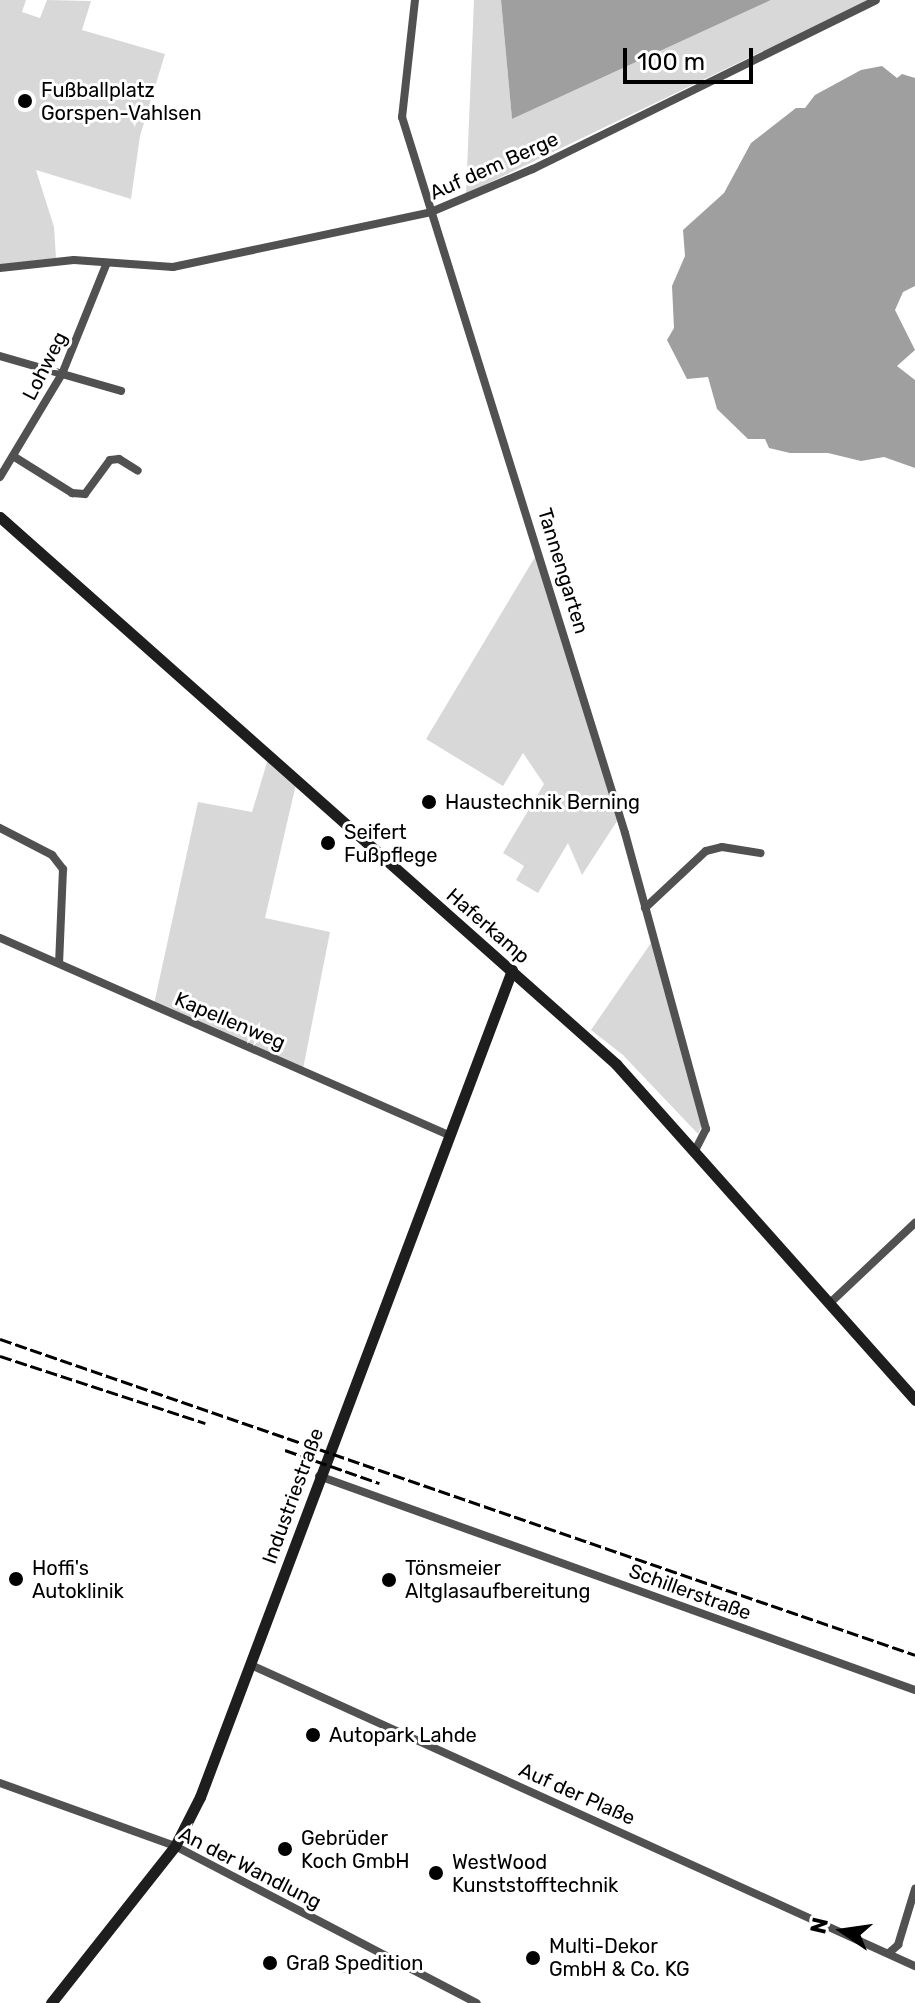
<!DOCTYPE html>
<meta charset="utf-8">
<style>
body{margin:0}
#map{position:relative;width:915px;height:2003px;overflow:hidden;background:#fff;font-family:Rubik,sans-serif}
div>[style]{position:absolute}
.green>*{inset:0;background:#d8d8d8}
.water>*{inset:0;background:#9f9f9f}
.round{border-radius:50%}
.street>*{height:8px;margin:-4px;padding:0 4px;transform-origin:4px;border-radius:4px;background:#515151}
.secondary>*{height:11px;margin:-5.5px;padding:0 5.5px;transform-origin:5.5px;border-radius:5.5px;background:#1e1e1e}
.rail>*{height:3px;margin-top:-1.5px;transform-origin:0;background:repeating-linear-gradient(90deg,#000 0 12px,transparent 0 16px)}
.dots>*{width:22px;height:22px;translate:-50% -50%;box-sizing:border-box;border:4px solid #fff;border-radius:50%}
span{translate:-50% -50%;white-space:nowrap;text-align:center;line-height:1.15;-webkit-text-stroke:6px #fff;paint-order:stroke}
.poi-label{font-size:20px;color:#000}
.left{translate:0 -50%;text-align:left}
.street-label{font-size:20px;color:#000}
.north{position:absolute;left:803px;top:1891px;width:80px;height:80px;-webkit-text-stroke:6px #fff;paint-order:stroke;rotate:283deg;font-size:22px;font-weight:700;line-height:32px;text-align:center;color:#000}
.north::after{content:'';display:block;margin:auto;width:28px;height:36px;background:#000;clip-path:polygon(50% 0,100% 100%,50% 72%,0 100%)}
.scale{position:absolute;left:623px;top:48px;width:130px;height:36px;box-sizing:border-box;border:4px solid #000;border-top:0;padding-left:10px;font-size:24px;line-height:28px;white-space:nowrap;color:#000;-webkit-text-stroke:6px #fff;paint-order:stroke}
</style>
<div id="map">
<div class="green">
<div style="clip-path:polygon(0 0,26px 0,22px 12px,40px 18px,47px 0,91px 1px,82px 30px,165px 54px,140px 136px,131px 199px,36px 170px,54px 227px,56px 258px,0 265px)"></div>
<div style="clip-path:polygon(474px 0,501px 0,512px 119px,771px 0,869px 0,466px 194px)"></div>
<div style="clip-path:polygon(538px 552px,619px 818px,582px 875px,568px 843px,538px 893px,516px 880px,524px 866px,503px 853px,544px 784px,523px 753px,503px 786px,426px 739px)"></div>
<div style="clip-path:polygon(268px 759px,296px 784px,265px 918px,330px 932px,303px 1069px,154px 1004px,198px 802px,252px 812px)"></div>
<div style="clip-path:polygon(653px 940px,702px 1125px,698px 1134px,623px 1055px,591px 1030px)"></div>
</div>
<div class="water">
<div style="clip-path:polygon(501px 0,771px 0,512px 119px)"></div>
<div style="clip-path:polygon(882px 66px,897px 78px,902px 74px,915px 78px,915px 286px,903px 292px,895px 310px,915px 350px,897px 366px,915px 380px,915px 468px,884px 457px,861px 461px,828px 453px,790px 453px,769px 448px,765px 439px,748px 439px,717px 409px,708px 377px,687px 379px,667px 340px,674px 328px,672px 286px,685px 256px,683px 230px,724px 193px,751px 143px,796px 108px,805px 108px,815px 95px,861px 70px)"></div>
<div class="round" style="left:334px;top:1955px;width:18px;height:18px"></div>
</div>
<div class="street">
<div style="left:415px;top:0;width:118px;rotate:96.3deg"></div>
<div style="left:402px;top:117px;width:750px;rotate:72.7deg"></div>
<div style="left:625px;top:833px;width:307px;rotate:74.7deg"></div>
<div style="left:706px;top:1129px;width:22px;rotate:117deg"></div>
<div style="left:0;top:268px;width:74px;rotate:-6.2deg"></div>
<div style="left:74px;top:260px;width:99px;rotate:4deg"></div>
<div style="left:173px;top:267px;width:264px;rotate:-12deg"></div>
<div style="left:431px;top:212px;width:111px;rotate:-22.9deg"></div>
<div style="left:533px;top:169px;width:382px;rotate:-26.2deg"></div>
<div style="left:0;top:356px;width:126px;rotate:16.1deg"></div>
<div style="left:13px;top:456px;width:70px;rotate:32.1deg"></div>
<div style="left:72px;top:493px;width:13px;rotate:4deg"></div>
<div style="left:85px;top:494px;width:42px;rotate:-53.7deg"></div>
<div style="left:110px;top:460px;width:9px;rotate:-6deg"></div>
<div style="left:119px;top:459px;width:22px;rotate:32deg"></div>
<div style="left:0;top:477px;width:120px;rotate:-59deg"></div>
<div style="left:62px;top:374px;width:118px;rotate:-68deg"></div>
<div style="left:0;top:828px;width:59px;rotate:27.4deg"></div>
<div style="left:52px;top:855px;width:18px;rotate:52deg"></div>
<div style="left:63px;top:869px;width:94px;rotate:92.4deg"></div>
<div style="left:645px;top:908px;width:83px;rotate:-43.1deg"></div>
<div style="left:706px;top:851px;width:16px;rotate:-14deg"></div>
<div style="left:722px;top:847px;width:39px;rotate:9deg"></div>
<div style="left:0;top:938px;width:489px;rotate:23.7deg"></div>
<div style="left:830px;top:1303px;width:117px;rotate:-43.3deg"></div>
<div style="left:319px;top:1476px;width:633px;rotate:19.75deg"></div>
<div style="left:251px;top:1665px;width:729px;rotate:24.39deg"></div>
<div style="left:0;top:1783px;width:186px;rotate:19.8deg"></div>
<div style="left:175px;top:1846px;width:340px;rotate:27.5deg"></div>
<div style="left:890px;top:1952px;width:11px;rotate:-41deg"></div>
<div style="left:898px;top:1945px;width:59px;rotate:-73.1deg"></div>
</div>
<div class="secondary">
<div style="left:0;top:517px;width:824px;rotate:41.6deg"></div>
<div style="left:616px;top:1064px;width:450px;rotate:48.3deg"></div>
<div style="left:51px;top:2003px;width:200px;rotate:-51.7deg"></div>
<div style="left:175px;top:1846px;width:55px;rotate:-63deg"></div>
<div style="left:200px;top:1797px;width:884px;rotate:-69.33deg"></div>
</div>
<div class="rail">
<div style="left:0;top:1339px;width:968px;rotate:19.05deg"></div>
<div style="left:0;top:1356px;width:216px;rotate:18.1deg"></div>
<div style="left:285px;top:1450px;width:100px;rotate:19.3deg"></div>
</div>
<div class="dots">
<div style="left:25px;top:101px;background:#000"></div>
<div style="left:429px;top:802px;background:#000"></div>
<div style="left:328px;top:843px;background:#000"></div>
<div style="left:16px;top:1579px;background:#000"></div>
<div style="left:389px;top:1580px;background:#000"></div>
<div style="left:313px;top:1735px;background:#000"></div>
<div style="left:285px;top:1849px;background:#000"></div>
<div style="left:436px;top:1873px;background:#000"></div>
<div style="left:533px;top:1958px;background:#000"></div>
<div style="left:270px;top:1963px;background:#000"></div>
</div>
<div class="poi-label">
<span class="left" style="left:41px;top:102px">Fußballplatz<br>Gorspen-Vahlsen</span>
<span class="left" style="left:445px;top:802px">Haustechnik Berning</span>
<span class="left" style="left:344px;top:844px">Seifert<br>Fußpflege</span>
<span class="left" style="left:32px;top:1580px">Hoffi's<br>Autoklinik</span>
<span class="left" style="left:405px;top:1580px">Tönsmeier<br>Altglasaufbereitung</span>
<span class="left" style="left:329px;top:1735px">Autopark Lahde</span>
<span class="left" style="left:301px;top:1850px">Gebrüder<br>Koch GmbH</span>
<span class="left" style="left:452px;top:1874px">WestWood<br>Kunststofftechnik</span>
<span class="left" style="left:549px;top:1958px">Multi-Dekor<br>GmbH &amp; Co. KG</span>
<span class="left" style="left:286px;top:1963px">Graß Spedition</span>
</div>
<div class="street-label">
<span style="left:494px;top:166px;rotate:-24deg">Auf dem Berge</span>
<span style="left:45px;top:366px;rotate:-63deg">Lohweg</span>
<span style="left:563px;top:571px;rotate:73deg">Tannengarten</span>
<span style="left:488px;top:926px;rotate:41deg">Haferkamp</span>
<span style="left:230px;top:1021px;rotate:23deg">Kapellenweg</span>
<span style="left:293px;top:1496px;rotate:-70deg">Industriestraße</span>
<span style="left:690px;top:1592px;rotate:20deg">Schillerstraße</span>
<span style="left:577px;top:1794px;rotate:24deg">Auf der Plaße</span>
<span style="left:250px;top:1868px;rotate:27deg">An der Wandlung</span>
</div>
<div class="north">N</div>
<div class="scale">100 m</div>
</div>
